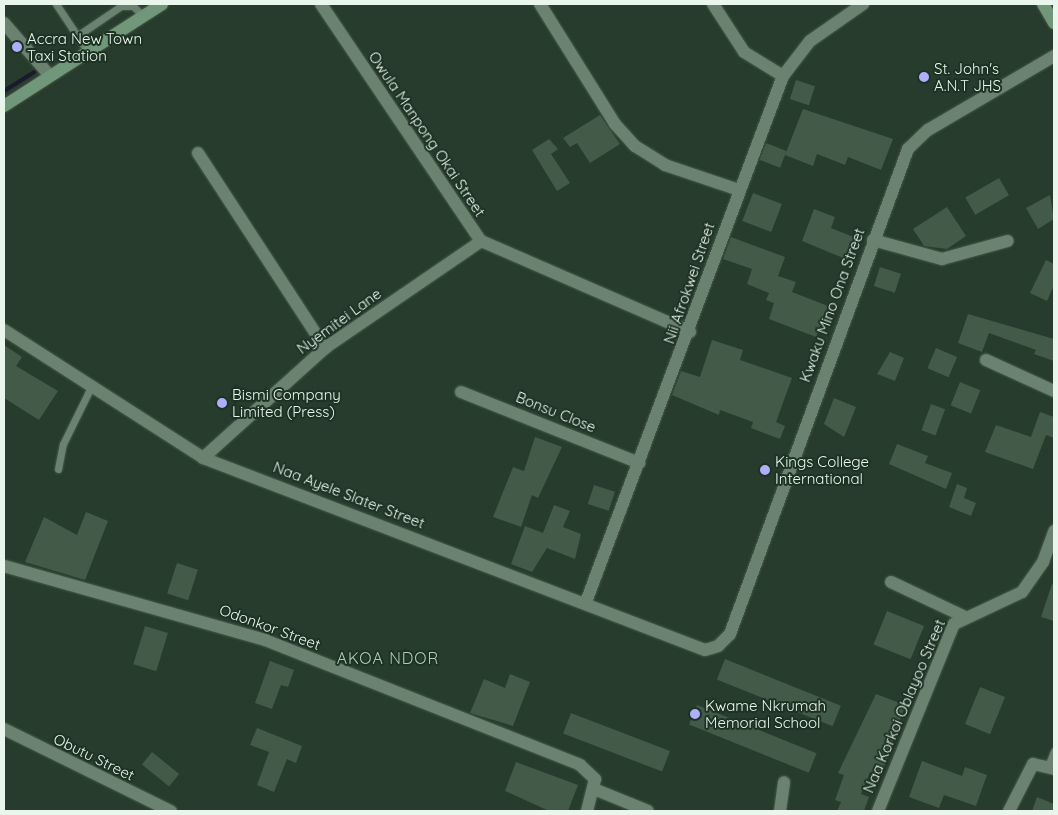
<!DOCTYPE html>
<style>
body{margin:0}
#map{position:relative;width:1058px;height:815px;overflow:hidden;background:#273c2c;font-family:Quicksand,sans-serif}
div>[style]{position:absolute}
.stream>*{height:4px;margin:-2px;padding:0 2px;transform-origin:2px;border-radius:2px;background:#1a192e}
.building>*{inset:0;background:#435a48;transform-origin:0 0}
.roads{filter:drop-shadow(0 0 1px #485a4c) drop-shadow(0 0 1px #485a4c)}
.lane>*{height:7px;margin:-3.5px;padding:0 3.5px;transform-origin:3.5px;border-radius:3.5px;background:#6b8270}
.street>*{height:12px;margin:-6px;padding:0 6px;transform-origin:6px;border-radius:6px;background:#6b8270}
.secondary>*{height:12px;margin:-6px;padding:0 6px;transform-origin:6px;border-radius:6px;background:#71977a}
.dots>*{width:14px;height:14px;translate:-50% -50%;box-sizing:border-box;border:2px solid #1d3223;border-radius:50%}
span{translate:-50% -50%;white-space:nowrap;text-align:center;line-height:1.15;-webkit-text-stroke:4px #1d3223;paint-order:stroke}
.poi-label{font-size:15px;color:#e9f6ec}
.left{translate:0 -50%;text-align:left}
.street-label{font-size:15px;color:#e9f6ec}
.neighbourhood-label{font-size:16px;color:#b1cab6;letter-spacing:1px}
.frame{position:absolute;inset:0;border:5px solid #e9f6ec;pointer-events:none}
</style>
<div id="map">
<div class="stream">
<div style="left:4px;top:91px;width:36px;rotate:-32deg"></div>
</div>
<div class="building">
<div style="left:796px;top:80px;width:20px;height:20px;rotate:18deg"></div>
<div style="clip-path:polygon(803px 109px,893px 139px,881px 170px,848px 157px,845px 165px,817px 154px,813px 166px,785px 155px)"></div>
<div style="clip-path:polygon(600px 115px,620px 144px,590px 163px,577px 143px,570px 147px,563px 138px)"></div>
<div style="clip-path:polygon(549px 139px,558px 149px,551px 154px,570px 183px,557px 191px,532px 150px)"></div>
<div style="left:766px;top:143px;width:22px;height:18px;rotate:21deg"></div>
<div style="left:999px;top:178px;width:20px;height:39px;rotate:60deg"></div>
<div style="left:753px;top:193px;width:31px;height:30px;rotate:21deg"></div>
<div style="clip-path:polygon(1050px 195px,1054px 219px,1038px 229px,1026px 208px)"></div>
<div style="clip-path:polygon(947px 207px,966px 236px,947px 249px,924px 246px,913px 229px)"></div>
<div style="clip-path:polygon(814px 209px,835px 217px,831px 228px,856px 238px,848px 260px,802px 241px)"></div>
<div style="clip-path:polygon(731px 237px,785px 257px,778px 276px,796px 282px,792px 292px,828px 306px,816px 337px,769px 319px,774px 303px,766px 300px,769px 293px,747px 284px,752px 269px,723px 259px)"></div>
<div style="clip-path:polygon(1046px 260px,1054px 264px,1054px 285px,1047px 301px,1030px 293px)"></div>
<div style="left:880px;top:267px;width:22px;height:20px;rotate:18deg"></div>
<div style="clip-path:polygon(968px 314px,1054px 339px,1054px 361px,1034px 354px,1036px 350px,989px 333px,982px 352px,958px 343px)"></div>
<div style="clip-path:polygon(712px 340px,743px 350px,740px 360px,792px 378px,776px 422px,785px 426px,780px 439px,751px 428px,753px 422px,720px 410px,719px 415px,672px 395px,681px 371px,700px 377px)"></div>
<div style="clip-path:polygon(4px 345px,22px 357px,16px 366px,58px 391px,39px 420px,4px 398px)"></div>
<div style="left:936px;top:348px;width:23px;height:22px;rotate:23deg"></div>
<div style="clip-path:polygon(890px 352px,904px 358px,895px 381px,877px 374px)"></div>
<div style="left:960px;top:382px;width:22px;height:25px;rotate:22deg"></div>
<div style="clip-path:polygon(834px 398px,856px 407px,844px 437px,824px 424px)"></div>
<div style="left:931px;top:404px;width:15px;height:28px;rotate:20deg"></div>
<div style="clip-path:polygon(1040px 412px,1054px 417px,1054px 438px,1046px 435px,1033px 469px,985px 452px,996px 425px,1031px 437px)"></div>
<div style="clip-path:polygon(535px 437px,562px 447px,538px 498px,532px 495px,521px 527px,493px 517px,513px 467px,524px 471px)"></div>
<div style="clip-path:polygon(897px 444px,928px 456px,925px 463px,952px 473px,946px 489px,889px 464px)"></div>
<div style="clip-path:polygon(957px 484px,967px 488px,964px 498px,976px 503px,971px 516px,949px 507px)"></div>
<div style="left:594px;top:485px;width:22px;height:20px;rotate:18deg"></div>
<div style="clip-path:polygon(554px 505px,570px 511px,563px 527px,581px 534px,575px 559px,547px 548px,532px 572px,511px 564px,525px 526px,543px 533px)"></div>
<div style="clip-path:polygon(86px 512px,108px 521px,85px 580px,25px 562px,44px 517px,77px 535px)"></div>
<div style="left:177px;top:563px;width:22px;height:32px;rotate:18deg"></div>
<div style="clip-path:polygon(1052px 584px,1054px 585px,1054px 621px,1041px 617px)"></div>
<div style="left:887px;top:611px;width:40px;height:36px;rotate:22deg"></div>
<div style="left:145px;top:626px;width:24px;height:40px;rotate:17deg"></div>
<div style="left:725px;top:659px;width:125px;height:22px;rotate:22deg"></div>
<div style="clip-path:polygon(270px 661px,294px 670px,288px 687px,281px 685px,272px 709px,255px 703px)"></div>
<div style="clip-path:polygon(510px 674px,530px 682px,513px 726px,470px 713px,484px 679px,505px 688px)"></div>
<div style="left:980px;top:687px;width:27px;height:40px;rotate:22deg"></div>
<div style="clip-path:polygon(876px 694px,905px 705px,889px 754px,880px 776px,870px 772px,861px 794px,869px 797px,864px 811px,837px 811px,841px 802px,835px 800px,844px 775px,838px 773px)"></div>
<div style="left:697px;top:705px;width:129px;height:21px;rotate:22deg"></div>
<div style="left:571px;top:713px;width:106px;height:22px;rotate:21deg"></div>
<div style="clip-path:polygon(257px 728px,302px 746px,296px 763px,287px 759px,274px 792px,257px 785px,269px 752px,250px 745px)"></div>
<div style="left:152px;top:752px;width:35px;height:16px;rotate:39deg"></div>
<div style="clip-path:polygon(922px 761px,962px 776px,965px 767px,987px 775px,976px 806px,944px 795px,939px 808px,909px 797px)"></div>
<div style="clip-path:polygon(516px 762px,578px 785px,568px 811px,549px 811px,505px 791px)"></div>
<div style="clip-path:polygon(1037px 797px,1054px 804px,1054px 811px,1032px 811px)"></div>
</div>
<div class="roads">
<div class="lane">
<div style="left:56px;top:4px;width:58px;rotate:56.3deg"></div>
<div style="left:77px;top:36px;width:53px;rotate:-34.3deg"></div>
<div style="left:121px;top:6px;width:12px"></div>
<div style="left:133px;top:6px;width:14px;rotate:45deg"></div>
<div style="left:58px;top:469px;width:25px;rotate:-79deg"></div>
<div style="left:63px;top:444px;width:64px;rotate:-63.8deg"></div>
<div style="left:1048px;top:766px;width:16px;rotate:-68deg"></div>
</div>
<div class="street">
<div style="left:321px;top:4px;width:286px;rotate:56deg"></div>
<div style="left:481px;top:241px;width:228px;rotate:23.5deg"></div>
<div style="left:540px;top:4px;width:142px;rotate:58deg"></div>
<div style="left:615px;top:124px;width:30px;rotate:48deg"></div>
<div style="left:635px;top:146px;width:36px;rotate:32deg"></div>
<div style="left:665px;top:165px;width:78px;rotate:18.7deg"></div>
<div style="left:713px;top:4px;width:57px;rotate:57.1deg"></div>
<div style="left:744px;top:52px;width:46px;rotate:31.6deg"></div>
<div style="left:4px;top:23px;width:70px;rotate:49deg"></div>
<div style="left:198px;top:153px;width:233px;rotate:56.9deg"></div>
<div style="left:873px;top:240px;width:72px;rotate:15.4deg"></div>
<div style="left:942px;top:259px;width:68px;rotate:-15.3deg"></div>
<div style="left:4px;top:330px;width:237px;rotate:32.7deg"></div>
<div style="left:203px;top:458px;width:537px;rotate:20.93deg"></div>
<div style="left:705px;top:650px;width:14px;rotate:-17deg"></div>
<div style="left:718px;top:646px;width:17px;rotate:-45deg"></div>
<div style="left:730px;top:634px;width:517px;rotate:-69.85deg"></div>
<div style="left:908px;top:149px;width:28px;rotate:-44deg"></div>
<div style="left:928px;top:130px;width:146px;rotate:-30.4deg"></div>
<div style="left:986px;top:360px;width:75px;rotate:24.5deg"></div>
<div style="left:461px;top:392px;width:192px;rotate:21.7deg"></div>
<div style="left:203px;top:458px;width:164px;rotate:-42deg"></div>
<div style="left:325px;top:348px;width:189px;rotate:-34.4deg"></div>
<div style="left:4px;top:566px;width:271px;rotate:15.8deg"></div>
<div style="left:265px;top:640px;width:339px;rotate:21.6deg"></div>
<div style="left:580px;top:765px;width:21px;rotate:43deg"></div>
<div style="left:595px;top:779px;width:33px;rotate:104deg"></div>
<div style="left:891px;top:582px;width:80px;rotate:25.3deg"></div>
<div style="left:586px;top:602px;width:562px;rotate:-69.47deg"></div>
<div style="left:783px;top:76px;width:44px;rotate:-52.4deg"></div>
<div style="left:810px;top:41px;width:65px;rotate:-34.9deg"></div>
<div style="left:4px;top:729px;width:186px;rotate:26.2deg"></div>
<div style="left:594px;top:789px;width:58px;rotate:22.2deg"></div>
<div style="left:780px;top:811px;width:29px;rotate:-82deg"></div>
<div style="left:878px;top:811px;width:202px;rotate:-67.9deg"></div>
<div style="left:954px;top:624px;width:75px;rotate:-25.2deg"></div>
<div style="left:1022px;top:592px;width:37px;rotate:-55deg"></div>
<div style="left:1043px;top:562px;width:33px;rotate:-70deg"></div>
<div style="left:1009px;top:811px;width:53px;rotate:-62.9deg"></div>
<div style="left:1033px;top:764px;width:22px;rotate:13deg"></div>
</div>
<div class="secondary">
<div style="left:1043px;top:4px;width:22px;rotate:60deg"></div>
<div style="left:4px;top:106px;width:188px;rotate:-32.8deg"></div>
</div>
</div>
<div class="dots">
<div style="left:17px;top:47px;background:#aeaefb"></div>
<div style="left:924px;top:77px;background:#aeaefb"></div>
<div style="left:222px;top:403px;background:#aeaefb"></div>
<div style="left:765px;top:470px;background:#aeaefb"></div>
<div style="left:695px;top:714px;background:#aeaefb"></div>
</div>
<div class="poi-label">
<span class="left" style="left:27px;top:47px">Accra New Town<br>Taxi Station</span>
<span class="left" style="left:934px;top:77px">St. John's<br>A.N.T JHS</span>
<span class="left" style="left:232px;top:403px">Bismi Company<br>Limited (Press)</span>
<span class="left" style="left:775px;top:470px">Kings College<br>International</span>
<span class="left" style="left:705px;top:714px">Kwame Nkrumah<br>Memorial School</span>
</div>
<div class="street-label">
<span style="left:427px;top:134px;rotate:56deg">Owula Manpong Okai Street</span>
<span style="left:689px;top:283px;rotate:-71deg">Nii Afrokwei Street</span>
<span style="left:832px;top:305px;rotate:-70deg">Kwaku Mino Ona Street</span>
<span style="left:339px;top:321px;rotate:-36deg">Nyemitei Lane</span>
<span style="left:556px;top:412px;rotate:22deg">Bonsu Close</span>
<span style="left:349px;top:495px;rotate:21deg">Naa Ayele Slater Street</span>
<span style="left:270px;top:627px;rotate:20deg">Odonkor Street</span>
<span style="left:904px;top:706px;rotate:-67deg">Naa Korkoi Oblayoo Street</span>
<span style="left:94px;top:757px;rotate:26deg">Obutu Street</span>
</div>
<div class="neighbourhood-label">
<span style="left:388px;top:658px">AKOA NDOR</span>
</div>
<div class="frame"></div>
</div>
